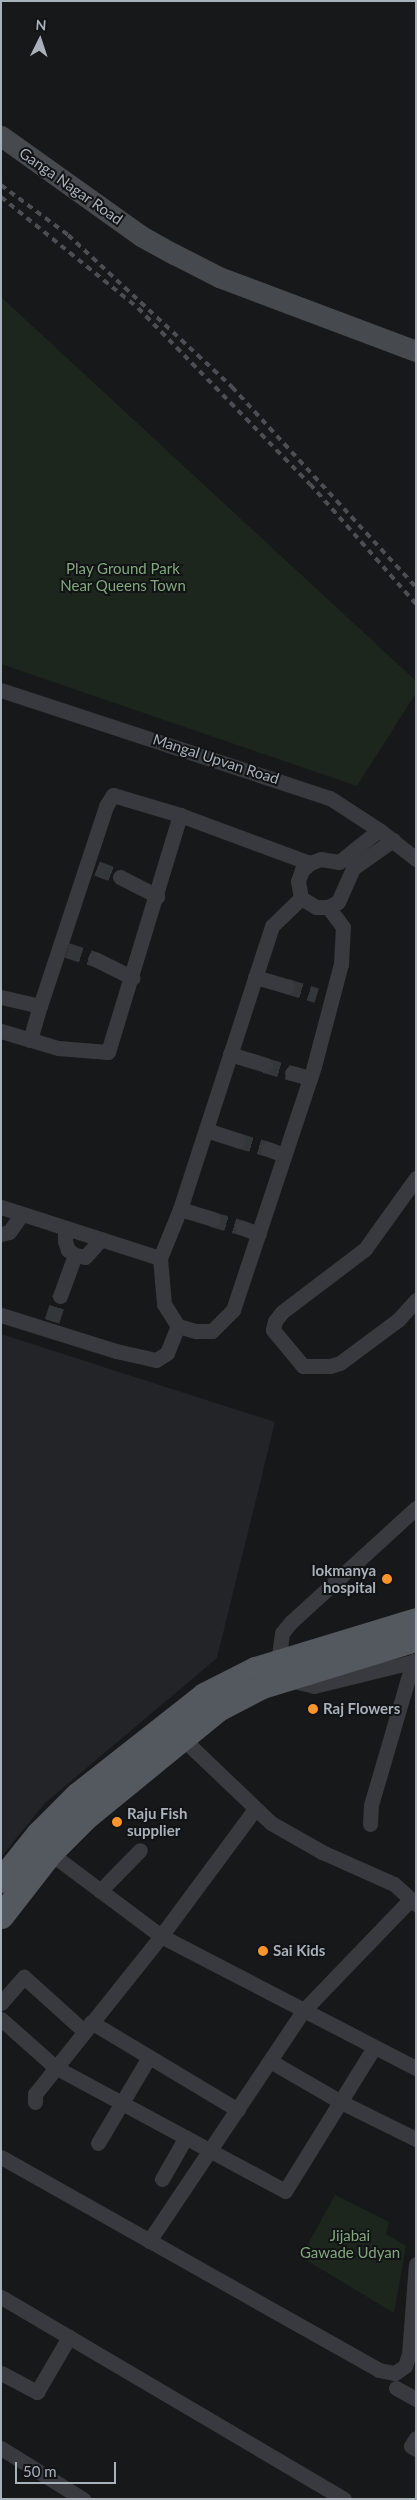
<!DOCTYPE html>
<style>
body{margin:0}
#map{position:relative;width:417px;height:2500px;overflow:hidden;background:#17181a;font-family:Lato,sans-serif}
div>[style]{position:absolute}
.built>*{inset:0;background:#232427}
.green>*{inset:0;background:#1d261d}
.minor-tunnel>*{height:15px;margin-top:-7.5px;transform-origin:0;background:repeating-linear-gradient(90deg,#34373a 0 15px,transparent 0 23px)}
.minor>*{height:15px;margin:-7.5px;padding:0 7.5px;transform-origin:7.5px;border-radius:7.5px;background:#383a3f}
.secondary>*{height:21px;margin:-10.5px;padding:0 10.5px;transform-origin:10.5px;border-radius:10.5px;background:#464a4f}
.primary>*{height:25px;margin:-12.5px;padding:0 12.5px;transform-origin:12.5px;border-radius:12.5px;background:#54585f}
.rail>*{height:4px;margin-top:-2px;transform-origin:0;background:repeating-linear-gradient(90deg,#4b4f54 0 6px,transparent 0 11px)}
.dots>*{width:14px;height:14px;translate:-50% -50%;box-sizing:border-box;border:2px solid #121315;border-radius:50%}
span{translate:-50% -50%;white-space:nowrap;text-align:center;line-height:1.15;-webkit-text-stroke:4px #121315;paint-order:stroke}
.street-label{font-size:15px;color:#a9b1bb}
.park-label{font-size:15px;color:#82a77e}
.poi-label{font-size:15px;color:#a9b1bb;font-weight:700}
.right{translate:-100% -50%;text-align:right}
.left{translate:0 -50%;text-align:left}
.frame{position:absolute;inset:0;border:2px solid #a9b1bb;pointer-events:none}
.north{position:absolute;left:15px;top:15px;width:50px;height:50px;-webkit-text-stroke:4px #121315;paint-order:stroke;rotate:4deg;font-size:14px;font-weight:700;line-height:20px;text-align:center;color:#a9b1bb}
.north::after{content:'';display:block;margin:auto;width:18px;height:22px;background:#a9b1bb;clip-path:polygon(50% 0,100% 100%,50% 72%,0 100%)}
.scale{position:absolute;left:15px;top:2462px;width:101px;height:22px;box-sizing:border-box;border:2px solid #a9b1bb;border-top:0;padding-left:6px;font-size:15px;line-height:18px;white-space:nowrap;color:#a9b1bb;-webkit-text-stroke:4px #121315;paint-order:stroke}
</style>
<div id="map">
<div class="built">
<div style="clip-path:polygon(1px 1334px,275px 1422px,217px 1658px,45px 1803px,1px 1857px)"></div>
</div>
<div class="green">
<div style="clip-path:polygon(1px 297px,416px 681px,416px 693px,357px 786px,1px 664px)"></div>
<div style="clip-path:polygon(335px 2195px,389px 2222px,386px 2234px,406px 2246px,394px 2313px,301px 2257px)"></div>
</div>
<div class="minor-tunnel">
<div style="left:97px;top:868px;width:25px;rotate:21deg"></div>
<div style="left:67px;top:950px;width:29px;rotate:18deg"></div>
<div style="left:287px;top:986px;width:31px;rotate:17deg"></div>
<div style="left:265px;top:1065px;width:28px;rotate:17deg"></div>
<div style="left:237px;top:1140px;width:32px;rotate:16deg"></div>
<div style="left:212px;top:1219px;width:32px;rotate:16deg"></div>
<div style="left:52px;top:1321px;width:26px;rotate:-72deg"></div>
</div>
<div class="minor">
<div style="left:1px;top:690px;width:346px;rotate:18.2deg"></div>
<div style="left:330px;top:798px;width:59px;rotate:33.1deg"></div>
<div style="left:379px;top:830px;width:47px;rotate:38.1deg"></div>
<div style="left:379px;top:830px;width:51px;rotate:141.3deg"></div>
<div style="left:339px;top:862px;width:18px;rotate:-171deg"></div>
<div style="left:321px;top:859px;width:12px;rotate:160deg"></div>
<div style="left:310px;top:863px;width:11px;rotate:139deg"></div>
<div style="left:302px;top:870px;width:12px;rotate:110deg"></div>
<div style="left:298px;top:881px;width:17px;rotate:80deg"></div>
<div style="left:301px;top:898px;width:17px;rotate:31deg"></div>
<div style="left:316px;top:907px;width:12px"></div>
<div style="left:328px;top:907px;width:11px;rotate:-27deg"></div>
<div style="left:338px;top:902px;width:37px;rotate:-66deg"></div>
<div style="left:353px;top:868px;width:49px;rotate:-35deg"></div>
<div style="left:120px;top:877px;width:42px;rotate:27.2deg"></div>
<div style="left:301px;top:898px;width:40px;rotate:136deg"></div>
<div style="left:272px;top:926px;width:298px;rotate:108deg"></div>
<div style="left:180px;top:1209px;width:53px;rotate:112.2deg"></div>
<div style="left:160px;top:1258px;width:46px;rotate:85deg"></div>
<div style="left:164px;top:1304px;width:26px;rotate:58deg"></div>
<div style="left:178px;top:1326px;width:19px;rotate:16deg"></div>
<div style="left:196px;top:1331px;width:16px"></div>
<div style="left:212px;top:1331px;width:30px;rotate:-45deg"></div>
<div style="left:233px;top:1310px;width:257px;rotate:-71.6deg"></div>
<div style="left:314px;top:1066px;width:106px;rotate:-75.2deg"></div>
<div style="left:341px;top:964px;width:37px;rotate:-87deg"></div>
<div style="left:343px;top:927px;width:25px;rotate:-127deg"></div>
<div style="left:95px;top:959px;width:42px;rotate:26.6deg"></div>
<div style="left:255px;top:977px;width:33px;rotate:16deg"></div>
<div style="left:1px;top:997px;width:40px;rotate:13deg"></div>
<div style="left:40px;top:1006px;width:211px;rotate:-71.7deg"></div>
<div style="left:106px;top:806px;width:13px;rotate:-58deg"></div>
<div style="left:113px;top:795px;width:70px;rotate:16.6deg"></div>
<div style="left:180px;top:815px;width:139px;rotate:20.3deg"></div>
<div style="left:1px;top:1031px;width:59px;rotate:16.6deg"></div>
<div style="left:58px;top:1048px;width:50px;rotate:4.6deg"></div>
<div style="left:108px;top:1052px;width:248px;rotate:-73.1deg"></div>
<div style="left:30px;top:1040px;width:35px;rotate:-74deg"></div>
<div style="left:230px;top:1054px;width:37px;rotate:17deg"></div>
<div style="left:292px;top:1073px;width:19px;rotate:16deg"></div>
<div style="left:206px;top:1130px;width:33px;rotate:18deg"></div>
<div style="left:268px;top:1149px;width:17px;rotate:21deg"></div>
<div style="left:416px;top:1178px;width:87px;rotate:125.7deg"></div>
<div style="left:365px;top:1249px;width:104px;rotate:142.8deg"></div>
<div style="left:282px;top:1312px;width:11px;rotate:128deg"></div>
<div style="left:275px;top:1321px;width:9px;rotate:103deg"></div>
<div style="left:273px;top:1330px;width:47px;rotate:50.2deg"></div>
<div style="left:303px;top:1366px;width:27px"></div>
<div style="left:330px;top:1366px;width:10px;rotate:-17deg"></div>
<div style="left:340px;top:1363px;width:72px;rotate:-36.6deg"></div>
<div style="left:398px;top:1320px;width:27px;rotate:-48deg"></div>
<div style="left:1px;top:1207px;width:167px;rotate:17.8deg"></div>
<div style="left:180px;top:1209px;width:34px;rotate:17deg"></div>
<div style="left:65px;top:1228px;width:13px;rotate:90deg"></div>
<div style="left:65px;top:1241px;width:9px;rotate:72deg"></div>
<div style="left:68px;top:1250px;width:9px;rotate:36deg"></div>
<div style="left:75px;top:1255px;width:10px;rotate:11deg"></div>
<div style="left:85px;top:1257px;width:24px;rotate:-48deg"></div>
<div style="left:243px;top:1228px;width:17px;rotate:21deg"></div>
<div style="left:1px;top:1234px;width:8px;rotate:-14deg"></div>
<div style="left:9px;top:1232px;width:22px;rotate:-54deg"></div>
<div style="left:60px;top:1296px;width:44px;rotate:-69.9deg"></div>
<div style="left:1px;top:1315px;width:121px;rotate:17.4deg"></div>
<div style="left:116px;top:1351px;width:41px;rotate:12.7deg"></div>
<div style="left:156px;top:1360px;width:13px;rotate:-32deg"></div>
<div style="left:167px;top:1353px;width:29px;rotate:-68deg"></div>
<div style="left:278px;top:1662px;width:29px;rotate:-82deg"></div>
<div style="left:282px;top:1633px;width:14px;rotate:-51deg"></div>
<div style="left:291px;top:1622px;width:169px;rotate:-42.4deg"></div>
<div style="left:289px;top:1680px;width:26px;rotate:13deg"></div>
<div style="left:314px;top:1686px;width:105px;rotate:-13.8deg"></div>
<div style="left:181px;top:1737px;width:124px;rotate:43.7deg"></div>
<div style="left:271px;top:1823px;width:59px;rotate:29.6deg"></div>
<div style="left:322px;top:1852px;width:79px;rotate:24deg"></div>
<div style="left:394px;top:1884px;width:30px;rotate:42deg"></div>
<div style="left:370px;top:1824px;width:19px;rotate:-87deg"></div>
<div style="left:371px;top:1805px;width:150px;rotate:-73.7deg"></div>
<div style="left:50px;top:1853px;width:139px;rotate:36.8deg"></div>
<div style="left:161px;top:1936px;width:287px;rotate:27.4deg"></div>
<div style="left:100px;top:1891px;width:57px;rotate:-45.7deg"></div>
<div style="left:1px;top:2003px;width:35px;rotate:-49deg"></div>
<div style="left:24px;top:1977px;width:81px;rotate:42deg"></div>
<div style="left:1px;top:2019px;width:72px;rotate:41.6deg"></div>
<div style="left:55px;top:2067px;width:261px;rotate:28.3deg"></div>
<div style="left:285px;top:2191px;width:167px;rotate:-58.2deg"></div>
<div style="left:91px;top:2022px;width:171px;rotate:30.9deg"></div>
<div style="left:270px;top:2061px;width:82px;rotate:30deg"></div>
<div style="left:341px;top:2102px;width:84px;rotate:26.3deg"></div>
<div style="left:35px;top:2102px;width:8px;rotate:-90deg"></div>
<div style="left:35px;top:2094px;width:202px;rotate:-51.4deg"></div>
<div style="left:161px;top:1936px;width:158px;rotate:-53.5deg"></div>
<div style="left:98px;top:2143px;width:100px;rotate:-59.3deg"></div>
<div style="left:1px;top:2157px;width:434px;rotate:29.4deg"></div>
<div style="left:379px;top:2370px;width:16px;rotate:11deg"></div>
<div style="left:395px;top:2373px;width:12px;rotate:-35deg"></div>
<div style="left:405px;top:2366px;width:13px;rotate:-72deg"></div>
<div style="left:409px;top:2354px;width:90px;rotate:-85.6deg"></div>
<div style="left:162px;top:2179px;width:48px;rotate:-60.3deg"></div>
<div style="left:149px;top:2241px;width:277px;rotate:-56.2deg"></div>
<div style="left:303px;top:2011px;width:151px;rotate:-46.1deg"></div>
<div style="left:1px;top:2297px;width:398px;rotate:30.5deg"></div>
<div style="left:1px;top:2373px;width:41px;rotate:27.8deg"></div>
<div style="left:37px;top:2392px;width:64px;rotate:-59.8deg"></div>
<div style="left:396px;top:2388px;width:23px;rotate:29deg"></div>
<div style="left:416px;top:2438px;width:9px;rotate:122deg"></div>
<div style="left:411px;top:2446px;width:6px;rotate:31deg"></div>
<div style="left:1px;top:2448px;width:97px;rotate:31.9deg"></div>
</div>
<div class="secondary">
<div style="left:1px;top:136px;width:172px;rotate:35.5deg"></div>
<div style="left:141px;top:236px;width:38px;rotate:29deg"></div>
<div style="left:174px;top:254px;width:51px;rotate:27.1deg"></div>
<div style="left:219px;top:277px;width:210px;rotate:20.6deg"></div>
</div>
<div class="primary">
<div style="left:1px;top:1880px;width:59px;rotate:-51.2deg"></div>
<div style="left:38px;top:1834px;width:55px;rotate:-45deg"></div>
<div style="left:77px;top:1795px;width:162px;rotate:-38.2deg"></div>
<div style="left:204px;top:1695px;width:57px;rotate:-27deg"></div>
<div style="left:255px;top:1669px;width:168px;rotate:-16.9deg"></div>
<div style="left:1px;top:1916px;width:80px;rotate:-52.1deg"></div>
<div style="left:50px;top:1853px;width:52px;rotate:-45deg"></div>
<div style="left:87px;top:1816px;width:169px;rotate:-39.2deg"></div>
<div style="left:218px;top:1709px;width:50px;rotate:-27.6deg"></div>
<div style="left:262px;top:1686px;width:161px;rotate:-17deg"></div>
</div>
<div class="rail">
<div style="left:1px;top:185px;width:84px;rotate:36.7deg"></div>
<div style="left:68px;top:235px;width:224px;rotate:42.8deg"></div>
<div style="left:232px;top:387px;width:272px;rotate:47.4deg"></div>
<div style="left:1px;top:197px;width:176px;rotate:39deg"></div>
<div style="left:138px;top:308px;width:246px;rotate:45.7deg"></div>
<div style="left:310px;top:484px;width:160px;rotate:48.5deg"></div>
</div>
<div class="dots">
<div style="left:387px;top:1579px;background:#ff942a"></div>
<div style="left:313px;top:1709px;background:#ff942a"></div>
<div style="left:117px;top:1822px;background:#ff942a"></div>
<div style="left:263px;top:1951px;background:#ff942a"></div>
</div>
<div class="street-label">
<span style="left:71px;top:186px;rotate:35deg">Ganga Nagar Road</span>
<span style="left:216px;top:759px;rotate:18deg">Mangal Upvan Road</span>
</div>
<div class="park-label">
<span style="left:123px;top:577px">Play Ground Park<br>Near Queens Town</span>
<span style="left:350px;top:2244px">Jijabai<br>Gawade Udyan</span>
</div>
<div class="poi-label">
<span class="right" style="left:376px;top:1579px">lokmanya<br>hospital</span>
<span class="left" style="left:323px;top:1709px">Raj Flowers</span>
<span class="left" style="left:127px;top:1822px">Raju Fish<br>supplier</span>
<span class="left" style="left:273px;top:1951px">Sai Kids</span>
</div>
<div class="frame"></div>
<div class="north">N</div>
<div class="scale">50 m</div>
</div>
